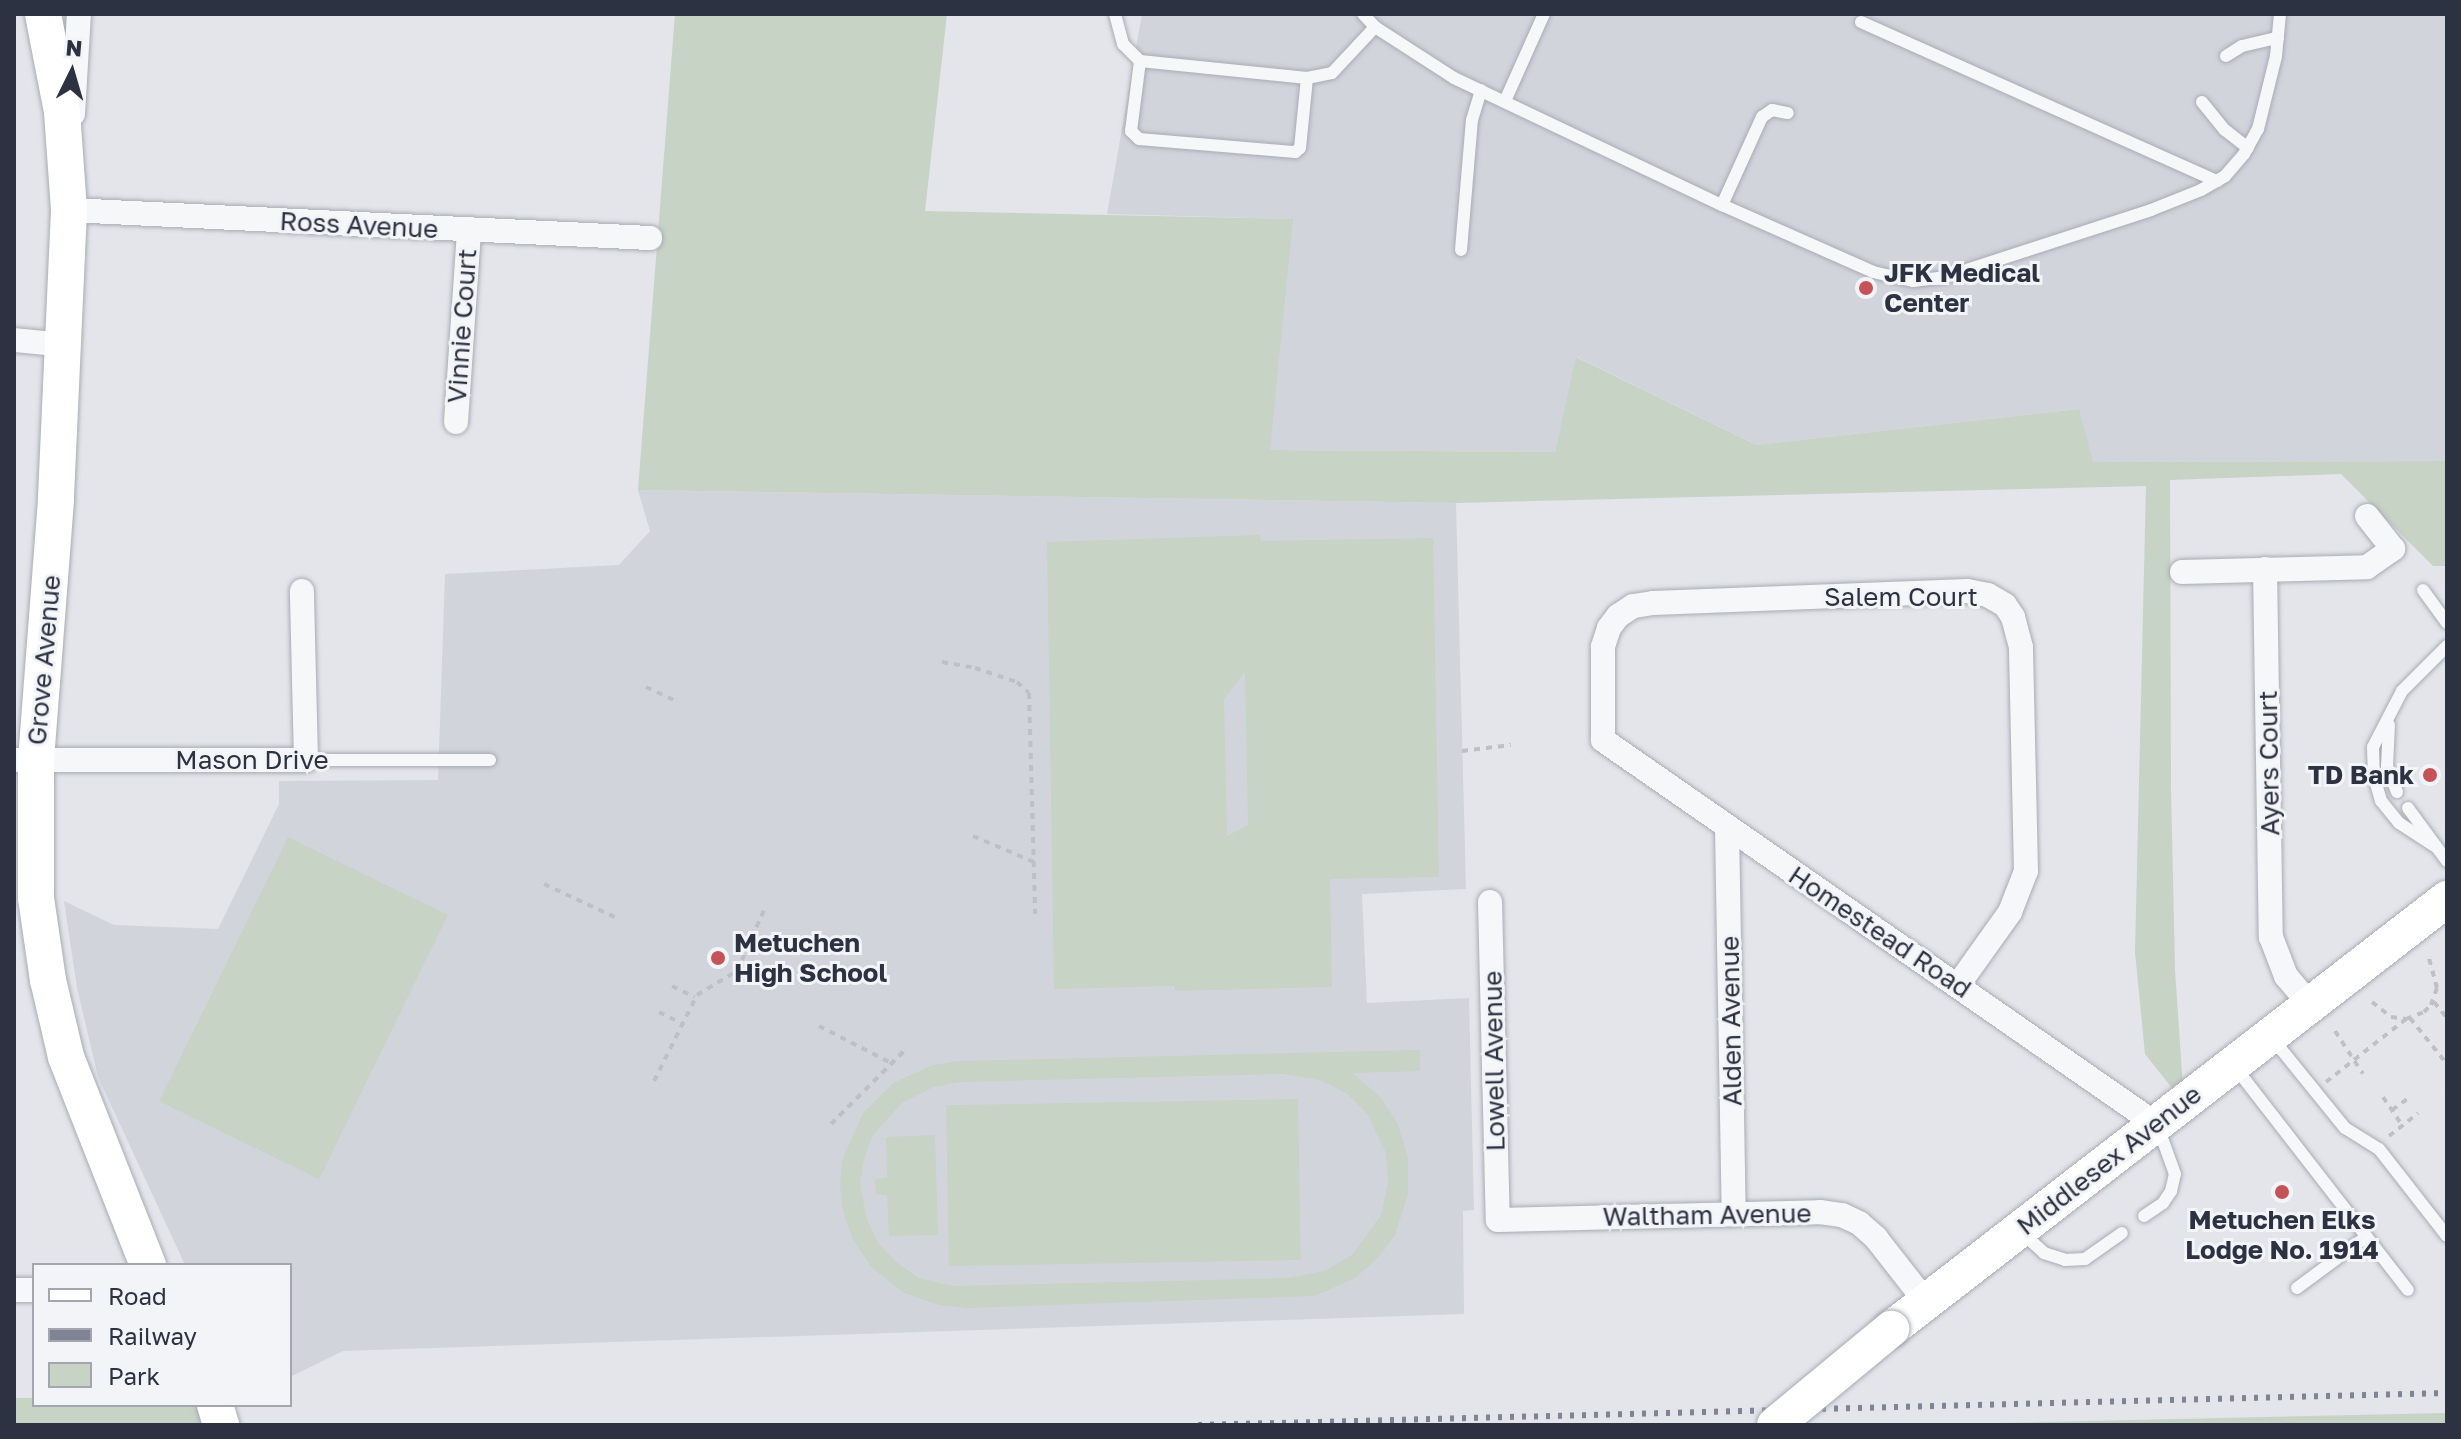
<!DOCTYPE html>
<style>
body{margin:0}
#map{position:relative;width:2461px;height:1439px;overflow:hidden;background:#e3e5ea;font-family:"Golos Text",sans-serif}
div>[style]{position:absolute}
.built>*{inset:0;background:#d2d4dc}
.green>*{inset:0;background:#c7d3c5;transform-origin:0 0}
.path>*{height:4px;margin-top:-2px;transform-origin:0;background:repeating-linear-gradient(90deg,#bdc0c5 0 6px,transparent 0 12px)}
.roads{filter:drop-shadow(0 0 2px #a8acb4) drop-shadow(0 0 2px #a8acb4)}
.lane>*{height:12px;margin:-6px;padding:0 6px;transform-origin:6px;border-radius:6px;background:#f6f7f9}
.street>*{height:24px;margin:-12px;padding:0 12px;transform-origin:12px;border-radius:12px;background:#f6f7f9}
.secondary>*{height:36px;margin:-18px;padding:0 18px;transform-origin:18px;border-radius:18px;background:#fff}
.rail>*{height:6px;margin-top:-3px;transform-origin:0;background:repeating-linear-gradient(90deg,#7e8493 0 4px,transparent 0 12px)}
.bridges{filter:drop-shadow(0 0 2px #a8acb4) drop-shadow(0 0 2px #a8acb4)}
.secondary-bridge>*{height:36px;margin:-18px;padding:0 18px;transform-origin:18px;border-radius:18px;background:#fff}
.dots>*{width:22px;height:22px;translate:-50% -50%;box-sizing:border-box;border:4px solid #f3f4f8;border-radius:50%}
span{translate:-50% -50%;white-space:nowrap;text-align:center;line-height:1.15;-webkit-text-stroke:6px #f3f4f8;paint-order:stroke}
.street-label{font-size:26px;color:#2c3241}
.poi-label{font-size:26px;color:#2c3241;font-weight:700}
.left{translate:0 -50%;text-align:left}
.right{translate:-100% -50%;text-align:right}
.frame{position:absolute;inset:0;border:16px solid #2c3241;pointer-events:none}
.legend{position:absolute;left:32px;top:1263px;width:260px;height:144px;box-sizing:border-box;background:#f3f4f8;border:2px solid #a3a6af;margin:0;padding:10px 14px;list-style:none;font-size:24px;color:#2c3241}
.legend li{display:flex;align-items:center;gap:16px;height:40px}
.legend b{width:40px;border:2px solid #a3a6af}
.north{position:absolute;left:32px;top:32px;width:80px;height:80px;-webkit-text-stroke:6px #f3f4f8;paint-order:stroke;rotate:5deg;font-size:22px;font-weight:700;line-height:32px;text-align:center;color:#2c3241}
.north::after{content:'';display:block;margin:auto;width:28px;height:36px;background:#2c3241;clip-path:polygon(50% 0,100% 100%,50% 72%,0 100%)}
</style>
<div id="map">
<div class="built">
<div style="clip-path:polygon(1142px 14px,2447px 14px,2447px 461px,2092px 462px,2078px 409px,1756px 445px,1577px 357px,1555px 452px,1269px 450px,1292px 219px,1107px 214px)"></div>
<div style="clip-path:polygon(638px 490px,1456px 503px,1466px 889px,1362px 894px,1367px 1003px,1469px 998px,1474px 1210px,1463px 1211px,1464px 1314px,343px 1351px,290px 1377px,290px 1265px,185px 1265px,98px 1077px,77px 988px,64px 901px,114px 925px,218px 929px,279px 804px,279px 781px,438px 780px,445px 574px,619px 565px,650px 531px)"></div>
</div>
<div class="green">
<div style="clip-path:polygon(675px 14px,947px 14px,925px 211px,1293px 219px,1270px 450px,1555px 452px,1576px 357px,1756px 445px,2079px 409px,2093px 462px,2447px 461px,2447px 566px,2433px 566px,2341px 474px,2170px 480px,2171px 789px,2175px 970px,2184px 1103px,2145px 1054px,2135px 952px,2146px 486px,1456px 503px,638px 490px)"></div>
<div style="clip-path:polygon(evenodd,1260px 535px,1261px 541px,1433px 538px,1439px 877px,1330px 879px,1332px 987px,1176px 991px,1174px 986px,1054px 989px,1047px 542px,1260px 535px,1245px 672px,1248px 825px,1227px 836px,1224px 699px,1245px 672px)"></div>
<div style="left:288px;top:837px;width:178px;height:294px;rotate:26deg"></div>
<div style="clip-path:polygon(evenodd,1420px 1050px,1420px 1071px,1353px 1073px,1381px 1098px,1398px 1124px,1408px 1158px,1408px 1194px,1395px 1235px,1379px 1257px,1355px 1278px,1315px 1296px,966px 1308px,939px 1305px,904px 1293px,871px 1267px,852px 1238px,843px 1211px,840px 1185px,842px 1160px,863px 1113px,893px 1083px,933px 1065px,959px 1061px,1420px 1050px,1283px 1074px,1320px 1080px,1346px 1093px,1367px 1114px,1386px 1153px,1388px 1183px,1381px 1215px,1352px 1255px,1324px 1271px,1289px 1278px,953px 1286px,919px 1278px,896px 1262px,878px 1243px,867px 1220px,860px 1183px,864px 1159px,873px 1135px,902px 1103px,933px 1087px,960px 1082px,1283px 1074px)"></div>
<div style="left:1298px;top:1099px;width:161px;height:352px;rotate:89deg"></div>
<div style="clip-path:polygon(935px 1135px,938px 1235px,889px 1236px,887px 1195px,876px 1194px,875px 1179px,887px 1178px,886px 1137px)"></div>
<div style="clip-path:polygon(14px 1398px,34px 1398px,34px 1405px,215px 1405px,221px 1425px,14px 1425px)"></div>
<div style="clip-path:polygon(2447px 1413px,2447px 1425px,1904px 1425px)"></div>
</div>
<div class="path">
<div style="left:942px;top:662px;width:34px;rotate:10deg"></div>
<div style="left:975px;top:668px;width:44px;rotate:18.4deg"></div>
<div style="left:1017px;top:682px;width:16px;rotate:43deg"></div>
<div style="left:1029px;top:693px;width:221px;rotate:88.4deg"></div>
<div style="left:646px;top:687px;width:35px;rotate:25deg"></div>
<div style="left:1462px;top:751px;width:49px;rotate:-7deg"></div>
<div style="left:973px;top:836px;width:66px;rotate:23.1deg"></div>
<div style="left:544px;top:884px;width:83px;rotate:25deg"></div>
<div style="left:672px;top:986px;width:25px;rotate:26deg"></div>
<div style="left:2372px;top:1002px;width:24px;rotate:38deg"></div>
<div style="left:2391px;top:1017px;width:15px;rotate:8deg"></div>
<div style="left:2406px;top:1019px;width:19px;rotate:-21deg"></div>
<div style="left:2424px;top:1012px;width:10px;rotate:-45deg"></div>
<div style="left:2431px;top:1005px;width:18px;rotate:-71deg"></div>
<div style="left:2437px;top:988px;width:31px;rotate:-105deg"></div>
<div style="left:2434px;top:1002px;width:21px;rotate:51deg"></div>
<div style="left:659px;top:1012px;width:27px;rotate:27deg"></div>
<div style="left:2410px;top:1018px;width:59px;rotate:51.2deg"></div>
<div style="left:819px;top:1026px;width:81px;rotate:27.2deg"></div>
<div style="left:2335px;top:1031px;width:51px;rotate:56.9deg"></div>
<div style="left:654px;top:1081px;width:96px;rotate:-63.4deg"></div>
<div style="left:697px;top:995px;width:47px;rotate:-31deg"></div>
<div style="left:737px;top:971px;width:67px;rotate:-66.1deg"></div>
<div style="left:2326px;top:1082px;width:102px;rotate:-38.2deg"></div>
<div style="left:2446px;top:1090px;width:1px;rotate:-45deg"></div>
<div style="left:2383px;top:1097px;width:34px;rotate:56deg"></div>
<div style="left:2392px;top:1110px;width:19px;rotate:-36deg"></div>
<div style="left:831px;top:1124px;width:105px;rotate:-45deg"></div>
<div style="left:2389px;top:1136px;width:37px;rotate:-38deg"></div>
</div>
<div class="roads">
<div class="lane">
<div style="left:1115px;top:14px;width:31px;rotate:75deg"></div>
<div style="left:1123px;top:44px;width:24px;rotate:45deg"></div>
<div style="left:1140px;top:61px;width:168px;rotate:5.8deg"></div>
<div style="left:1307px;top:78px;width:25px;rotate:-11deg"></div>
<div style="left:1332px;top:73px;width:63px;rotate:-46.9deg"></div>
<div style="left:1363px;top:14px;width:18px;rotate:47deg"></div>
<div style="left:1375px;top:27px;width:94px;rotate:32.8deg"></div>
<div style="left:1454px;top:78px;width:297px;rotate:25.4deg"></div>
<div style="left:1722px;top:205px;width:165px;rotate:23.9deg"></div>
<div style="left:1873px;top:272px;width:41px;rotate:12.7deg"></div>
<div style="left:1913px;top:281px;width:32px;rotate:-7deg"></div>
<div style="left:1945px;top:277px;width:217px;rotate:-18deg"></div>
<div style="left:2151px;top:210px;width:54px;rotate:-21.8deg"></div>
<div style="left:2201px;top:190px;width:28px;rotate:-30deg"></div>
<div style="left:2225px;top:176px;width:29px;rotate:-49deg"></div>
<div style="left:2244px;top:154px;width:29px;rotate:-61deg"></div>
<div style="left:2258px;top:129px;width:75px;rotate:-76.1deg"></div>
<div style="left:2276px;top:56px;width:42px;rotate:-84.6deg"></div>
<div style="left:1861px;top:22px;width:390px;rotate:24.1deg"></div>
<div style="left:2226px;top:56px;width:19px;rotate:-32deg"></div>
<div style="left:2242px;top:46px;width:37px;rotate:-13deg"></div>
<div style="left:1140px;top:61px;width:71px;rotate:97.3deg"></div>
<div style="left:1131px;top:131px;width:11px;rotate:45deg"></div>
<div style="left:1139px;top:139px;width:157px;rotate:4.8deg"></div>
<div style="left:1295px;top:152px;width:6px;rotate:-39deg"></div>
<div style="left:1300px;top:148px;width:70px;rotate:-84.3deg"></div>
<div style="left:1505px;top:101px;width:95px;rotate:-65.9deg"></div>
<div style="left:2202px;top:102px;width:36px;rotate:51deg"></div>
<div style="left:2225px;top:130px;width:29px;rotate:38deg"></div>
<div style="left:1722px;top:205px;width:97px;rotate:-65.6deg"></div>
<div style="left:1762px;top:117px;width:12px;rotate:-35deg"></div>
<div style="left:1772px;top:110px;width:16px;rotate:11deg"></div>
<div style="left:1461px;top:250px;width:130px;rotate:-85.2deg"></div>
<div style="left:1472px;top:120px;width:31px;rotate:-73deg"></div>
<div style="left:2423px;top:590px;width:41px;rotate:54deg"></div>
<div style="left:2389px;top:725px;width:41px;rotate:92.8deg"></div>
<div style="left:2387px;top:766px;width:28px;rotate:69deg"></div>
<div style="left:306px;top:760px;width:184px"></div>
<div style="left:2408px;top:808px;width:66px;rotate:53.7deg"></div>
<div style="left:2436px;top:847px;width:44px;rotate:-147deg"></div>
<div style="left:2399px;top:823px;width:28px;rotate:-129deg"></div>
<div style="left:2381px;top:801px;width:25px;rotate:-106deg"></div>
<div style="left:2374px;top:777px;width:30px;rotate:-92deg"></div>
<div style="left:2373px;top:747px;width:63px;rotate:-62.6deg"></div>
<div style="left:2402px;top:691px;width:64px;rotate:-45deg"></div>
<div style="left:2272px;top:1038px;width:116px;rotate:51deg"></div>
<div style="left:2345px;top:1128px;width:40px;rotate:32deg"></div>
<div style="left:2379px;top:1149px;width:110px;rotate:52deg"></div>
<div style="left:2235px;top:1067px;width:282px;rotate:52.2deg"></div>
<div style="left:2144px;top:1216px;width:23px;rotate:-34deg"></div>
<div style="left:2163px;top:1203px;width:14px;rotate:-56deg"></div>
<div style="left:2171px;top:1191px;width:17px;rotate:-77deg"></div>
<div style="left:2175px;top:1174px;width:50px;rotate:-109.9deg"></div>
<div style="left:2021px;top:1232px;width:31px;rotate:42deg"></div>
<div style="left:2044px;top:1253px;width:22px;rotate:18deg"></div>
<div style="left:2065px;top:1260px;width:20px;rotate:-3deg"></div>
<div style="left:2085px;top:1259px;width:45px;rotate:-35.1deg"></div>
<div style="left:2297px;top:1288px;width:86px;rotate:-36.5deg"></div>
</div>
<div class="street">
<div style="left:73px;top:114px;width:100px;rotate:-86.6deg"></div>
<div style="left:69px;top:210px;width:582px;rotate:2.76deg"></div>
<div style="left:14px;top:340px;width:52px;rotate:5.5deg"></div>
<div style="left:456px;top:422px;width:192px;rotate:-86.1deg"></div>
<div style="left:2265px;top:569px;width:368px;rotate:89.1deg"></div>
<div style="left:2271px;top:937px;width:42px;rotate:69deg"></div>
<div style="left:2286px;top:976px;width:38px;rotate:50deg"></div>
<div style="left:2182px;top:572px;width:185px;rotate:-1.5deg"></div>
<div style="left:2367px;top:567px;width:32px;rotate:-35deg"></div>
<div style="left:2393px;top:549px;width:42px;rotate:-128.2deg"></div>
<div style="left:14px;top:760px;width:292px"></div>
<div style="left:306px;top:760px;width:169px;rotate:-91.4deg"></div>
<div style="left:1727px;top:828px;width:385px;rotate:89deg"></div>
<div style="left:1490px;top:902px;width:318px;rotate:88.6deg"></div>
<div style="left:1498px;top:1220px;width:322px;rotate:-1.4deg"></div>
<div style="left:1820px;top:1212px;width:22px;rotate:8deg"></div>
<div style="left:1842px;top:1215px;width:19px;rotate:25deg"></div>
<div style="left:1859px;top:1223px;width:23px;rotate:41deg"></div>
<div style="left:1876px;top:1238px;width:81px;rotate:52deg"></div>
<div style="left:1958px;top:985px;width:90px;rotate:-54.5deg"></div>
<div style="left:2010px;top:912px;width:44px;rotate:-68.7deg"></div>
<div style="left:2026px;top:871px;width:224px;rotate:-91.3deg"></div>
<div style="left:2021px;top:647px;width:31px;rotate:-105deg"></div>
<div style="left:2013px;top:617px;width:14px;rotate:-124deg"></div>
<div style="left:2005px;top:605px;width:20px;rotate:-150deg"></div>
<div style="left:1988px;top:595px;width:21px;rotate:-169deg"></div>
<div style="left:1967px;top:591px;width:314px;rotate:177.8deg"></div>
<div style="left:1653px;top:603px;width:20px;rotate:171deg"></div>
<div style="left:1633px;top:606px;width:18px;rotate:146deg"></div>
<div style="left:1618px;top:616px;width:15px;rotate:127deg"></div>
<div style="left:1609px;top:628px;width:20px;rotate:108deg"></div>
<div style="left:1603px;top:647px;width:93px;rotate:90deg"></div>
<div style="left:1603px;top:740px;width:673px;rotate:34.78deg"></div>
<div style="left:14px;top:1290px;width:20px"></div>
</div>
<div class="secondary">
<div style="left:43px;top:14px;width:100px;rotate:79deg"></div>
<div style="left:62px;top:112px;width:98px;rotate:85.9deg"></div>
<div style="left:69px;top:210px;width:290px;rotate:92.6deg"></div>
<div style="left:56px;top:500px;width:260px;rotate:94.4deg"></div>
<div style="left:36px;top:759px;width:139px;rotate:90deg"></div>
<div style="left:36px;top:898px;width:83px;rotate:81.7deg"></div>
<div style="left:48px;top:980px;width:79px;rotate:76.8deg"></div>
<div style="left:66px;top:1057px;width:224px;rotate:68.5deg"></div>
<div style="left:1891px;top:1329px;width:703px;rotate:-37.72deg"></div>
<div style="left:215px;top:1405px;width:21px;rotate:73deg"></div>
</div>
</div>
<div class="rail">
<div style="left:1198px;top:1425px;width:1249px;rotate:-1.47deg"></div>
</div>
<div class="bridges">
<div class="secondary-bridge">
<div style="left:1775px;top:1425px;width:151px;rotate:-39.6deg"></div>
</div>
</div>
<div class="dots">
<div style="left:1866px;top:288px;background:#c45458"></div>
<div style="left:2430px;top:775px;background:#c45458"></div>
<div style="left:718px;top:958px;background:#c45458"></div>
<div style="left:2282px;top:1192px;background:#c45458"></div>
</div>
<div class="street-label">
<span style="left:359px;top:225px;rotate:3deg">Ross Avenue</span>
<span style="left:462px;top:326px;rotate:-86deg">Vinnie Court</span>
<span style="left:1901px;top:597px">Salem Court</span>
<span style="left:44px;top:660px;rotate:-85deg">Grove Avenue</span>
<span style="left:252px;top:760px">Mason Drive</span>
<span style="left:2269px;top:763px;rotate:-91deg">Ayers Court</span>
<span style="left:1880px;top:932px;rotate:34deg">Homestead Road</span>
<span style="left:1731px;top:1021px;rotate:-91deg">Alden Avenue</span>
<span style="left:1494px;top:1061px;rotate:-91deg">Lowell Avenue</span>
<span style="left:2109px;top:1160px;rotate:-38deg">Middlesex Avenue</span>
<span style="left:1707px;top:1215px;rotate:-1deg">Waltham Avenue</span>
</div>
<div class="poi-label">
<span class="left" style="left:1884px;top:288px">JFK Medical<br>Center</span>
<span class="right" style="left:2414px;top:775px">TD Bank</span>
<span class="left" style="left:734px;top:958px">Metuchen<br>High School</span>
<span style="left:2282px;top:1235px">Metuchen Elks<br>Lodge No. 1914</span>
</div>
<div class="frame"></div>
<ul class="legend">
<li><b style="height:10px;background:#fff"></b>Road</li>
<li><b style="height:10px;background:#7e8493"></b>Railway</li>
<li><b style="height:22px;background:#c7d3c5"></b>Park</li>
</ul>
<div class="north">N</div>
</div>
